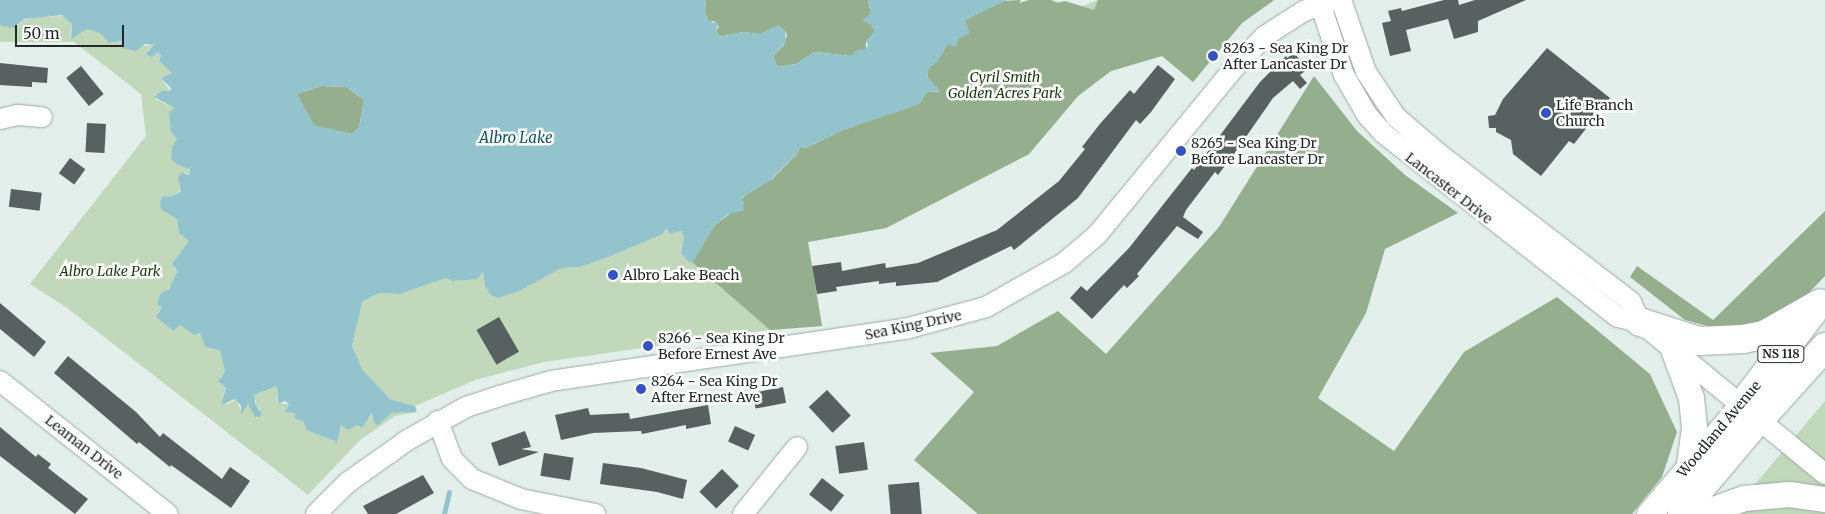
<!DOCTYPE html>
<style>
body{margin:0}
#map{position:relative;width:1825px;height:514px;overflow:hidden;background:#e3efeb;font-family:Merriweather,serif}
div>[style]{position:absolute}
.green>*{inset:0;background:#c1d8ba}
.forest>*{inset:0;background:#95ae8d}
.water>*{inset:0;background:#93c4ce}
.stream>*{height:4.5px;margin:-2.25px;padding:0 2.25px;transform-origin:2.25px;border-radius:2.25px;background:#93c4ce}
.building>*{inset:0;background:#566160;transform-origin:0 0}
.roads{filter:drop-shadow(0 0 1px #9ea9a6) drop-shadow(0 0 1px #9ea9a6)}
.minor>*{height:20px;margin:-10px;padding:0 10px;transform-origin:10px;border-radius:10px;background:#fff}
.major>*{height:25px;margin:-12.5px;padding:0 12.5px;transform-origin:12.5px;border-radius:12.5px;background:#fff}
.highway>*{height:28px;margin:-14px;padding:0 14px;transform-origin:14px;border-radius:14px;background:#fff}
.dots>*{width:14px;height:14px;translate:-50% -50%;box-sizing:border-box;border:2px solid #fff;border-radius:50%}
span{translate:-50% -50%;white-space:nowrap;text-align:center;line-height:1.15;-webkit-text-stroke:5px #fff;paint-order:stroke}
.shield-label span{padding:1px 4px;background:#fff;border:1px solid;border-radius:4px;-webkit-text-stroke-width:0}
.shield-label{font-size:12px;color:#242928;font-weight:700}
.poi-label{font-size:14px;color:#242928}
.left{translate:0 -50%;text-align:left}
.park-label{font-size:14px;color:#193a0b;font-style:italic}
.street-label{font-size:14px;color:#242928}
.water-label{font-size:15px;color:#115661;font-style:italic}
.scale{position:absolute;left:15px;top:25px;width:109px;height:22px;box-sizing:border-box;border:2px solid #242928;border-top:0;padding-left:6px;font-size:15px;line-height:18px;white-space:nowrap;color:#242928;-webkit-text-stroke:4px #fff;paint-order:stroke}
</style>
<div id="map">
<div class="green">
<div style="clip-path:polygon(1021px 0,1019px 3px,1023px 5px,1029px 0,1051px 0,1080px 7px,1098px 0,1274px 0,1242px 23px,1193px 82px,1162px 56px,1111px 71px,1078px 96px,1029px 154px,886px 228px,808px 242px,822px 326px,770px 330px,544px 362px,475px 380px,415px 406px,390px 399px,362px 369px,352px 346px,358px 316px,361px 303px,379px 293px,400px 294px,446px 278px,456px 281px,479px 276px,484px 272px,484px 275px,511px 293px,561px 268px,580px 267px,606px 258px,663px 234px,666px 228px,670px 234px,681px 231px,684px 237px,681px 251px,693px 262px,1004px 1px)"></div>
<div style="clip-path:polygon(65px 16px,72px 24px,70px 37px,87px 29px,100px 33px,109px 43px,122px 41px,124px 48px,154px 45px,145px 53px,154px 57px,158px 52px,161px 56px,159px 61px,172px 73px,161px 78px,170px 91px,161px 91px,155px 99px,175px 108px,171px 130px,177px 139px,171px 157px,180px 166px,189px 167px,190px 174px,184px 172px,179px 181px,181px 190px,171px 197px,164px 196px,160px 205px,177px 219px,179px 233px,189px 241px,173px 268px,177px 271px,172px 283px,165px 293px,160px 294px,157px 303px,162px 307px,157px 314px,172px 330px,180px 325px,194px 334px,200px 333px,208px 349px,221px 350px,225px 372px,220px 377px,220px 383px,226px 388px,223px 395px,226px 404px,236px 400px,242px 413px,244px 406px,250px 405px,256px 418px,260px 417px,261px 410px,256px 406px,256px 400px,253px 400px,254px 395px,277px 386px,277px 403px,289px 404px,286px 412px,295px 413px,295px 419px,303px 421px,305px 427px,336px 442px,341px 425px,347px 429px,357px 425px,361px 428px,373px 413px,379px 424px,392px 413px,417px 412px,395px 416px,360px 440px,308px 495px,67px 308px,30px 284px,146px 136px,141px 94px,74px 42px,0 42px,0 25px,19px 25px,23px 20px,39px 17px)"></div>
<div style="clip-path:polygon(1825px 401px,1825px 514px,1730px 514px)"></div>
</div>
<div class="forest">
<div style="clip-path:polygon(706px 0,868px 0,871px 14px,863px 20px,871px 24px,875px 31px,866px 42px,866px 49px,851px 56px,815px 52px,796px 64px,777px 67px,773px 56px,784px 45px,787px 35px,785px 31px,778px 26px,759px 34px,743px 32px,719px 37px,716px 30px,719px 27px,714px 21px,709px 22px,705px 13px)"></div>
<div style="clip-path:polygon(1021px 0,1019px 3px,1029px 0,1051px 0,1057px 3px,1065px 1px,1094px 10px,1098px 0,1274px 0,1242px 23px,1193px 82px,1162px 56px,1111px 71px,1078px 96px,1029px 154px,886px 228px,808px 242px,822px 326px,770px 330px,692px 262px,715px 225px,744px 203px,741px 200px,744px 196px,772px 179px,798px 153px,800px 147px,806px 148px,843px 130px,919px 104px,927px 92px,939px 92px,929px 80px,927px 71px,948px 44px,956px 46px,958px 39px,966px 34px,965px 20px,1004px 1px)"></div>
<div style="clip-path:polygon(1314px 76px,1357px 131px,1405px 175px,1458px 213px,1385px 249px,1366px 313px,1318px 398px,1394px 451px,1464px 352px,1557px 297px,1650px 374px,1677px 432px,1662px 477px,1632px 514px,978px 514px,914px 460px,974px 392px,930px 353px,997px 346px,1058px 311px,1106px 354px,1219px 227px)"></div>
<div style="clip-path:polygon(321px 86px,346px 87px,364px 100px,359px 128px,352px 134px,314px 126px,297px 94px)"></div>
<div style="clip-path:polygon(1825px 211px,1825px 276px,1799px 303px,1741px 335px,1685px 320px,1630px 277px,1637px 266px,1713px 320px)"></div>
</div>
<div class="water">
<div style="clip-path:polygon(evenodd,0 0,706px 0,705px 13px,709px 22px,719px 23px,716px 30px,720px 37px,743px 32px,759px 34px,778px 26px,785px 31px,786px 42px,773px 56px,778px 67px,796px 64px,815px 52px,851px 56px,857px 50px,866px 49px,868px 45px,866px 41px,875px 31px,871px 24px,863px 20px,871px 13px,868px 0,1007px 0,965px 20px,970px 33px,958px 39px,955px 47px,948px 44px,938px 61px,929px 68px,927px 77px,940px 91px,927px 92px,919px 104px,843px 130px,806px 148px,800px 147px,798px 153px,769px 181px,742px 197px,744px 210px,727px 215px,715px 225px,693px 262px,689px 262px,681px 253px,684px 237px,681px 231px,670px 234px,666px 228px,663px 234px,606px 258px,580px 267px,561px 268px,521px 290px,498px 298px,491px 295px,485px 286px,483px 272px,477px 279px,453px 281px,446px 278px,400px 294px,379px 293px,362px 302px,352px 346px,362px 369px,390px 399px,415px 406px,417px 412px,392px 413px,378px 425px,374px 423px,372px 413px,362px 428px,357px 425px,348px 430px,341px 425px,337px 442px,307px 430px,303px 421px,295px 419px,295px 413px,285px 412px,289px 404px,285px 401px,278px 404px,277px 386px,254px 395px,256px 406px,262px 413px,260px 417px,255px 417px,248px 404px,241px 415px,241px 406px,235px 399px,221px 405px,226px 388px,218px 381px,225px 372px,220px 350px,206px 348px,200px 333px,194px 335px,180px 325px,173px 331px,156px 317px,162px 307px,157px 304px,160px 294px,169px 289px,177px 271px,172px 264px,189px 241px,179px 233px,177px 219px,161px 209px,160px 201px,163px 196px,171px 197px,181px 191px,178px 177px,182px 172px,189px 175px,190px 169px,178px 165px,171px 159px,172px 147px,177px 139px,171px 132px,169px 112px,175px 108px,154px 97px,161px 91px,170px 91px,171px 88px,161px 78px,172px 73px,159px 61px,161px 56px,158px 52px,153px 57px,145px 54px,154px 45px,145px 44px,136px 51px,122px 48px,122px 41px,109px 43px,100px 33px,87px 29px,71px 39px,72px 24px,62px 15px,24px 19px,14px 28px,3px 26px,0 25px,0 0,321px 86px,346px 87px,364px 100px,359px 128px,352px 134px,314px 125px,297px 94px,321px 86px)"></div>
</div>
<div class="stream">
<div style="left:444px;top:514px;width:22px;rotate:-77deg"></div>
</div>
<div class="building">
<div style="clip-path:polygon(1444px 0,1458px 0,1459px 5px,1475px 0,1526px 0,1478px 21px,1478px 32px,1454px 39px,1448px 19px,1406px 30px,1411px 51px,1390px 56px,1382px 23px,1391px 21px,1388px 11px,1401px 8px,1402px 11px)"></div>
<div style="clip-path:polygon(1547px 48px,1610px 98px,1574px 144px,1569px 141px,1541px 176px,1513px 154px,1511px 140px,1496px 132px,1496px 128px,1489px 128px,1488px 116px,1495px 115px,1503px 99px)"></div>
<div style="clip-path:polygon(1294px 53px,1308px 69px,1300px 75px,1307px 83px,1300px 89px,1293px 81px,1273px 98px,1234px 154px,1218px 175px,1215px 172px,1186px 210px,1183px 217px,1203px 232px,1198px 239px,1177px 226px,1137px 274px,1139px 276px,1127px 288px,1124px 285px,1092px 319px,1070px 298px,1081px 286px,1087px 291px,1129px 248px,1192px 168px,1194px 170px,1260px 82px,1286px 56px,1287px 58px)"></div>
<div style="clip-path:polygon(0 63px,48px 68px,47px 83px,32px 82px,32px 87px,0 85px)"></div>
<div style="clip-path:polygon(1158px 65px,1175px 79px,1151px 112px,1140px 124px,1136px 120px,1078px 198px,1014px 250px,1011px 246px,937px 282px,896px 286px,896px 282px,879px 284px,879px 281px,836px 287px,837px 291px,817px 294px,812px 266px,841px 262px,842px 271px,885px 263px,886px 268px,918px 263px,997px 230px,1059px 181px,1085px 149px,1082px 147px,1099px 125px,1130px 90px,1134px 94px)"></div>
<div style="left:81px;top:66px;width:36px;height:19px;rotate:51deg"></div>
<div style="left:87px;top:123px;width:19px;height:29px;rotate:3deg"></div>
<div style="left:70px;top:158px;width:19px;height:19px;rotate:36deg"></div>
<div style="left:11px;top:189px;width:31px;height:18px;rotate:7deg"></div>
<div style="clip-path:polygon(0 303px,46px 342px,34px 357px,0 329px)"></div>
<div style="left:499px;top:317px;width:40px;height:26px;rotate:60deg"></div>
<div style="clip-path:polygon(68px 356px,136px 412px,160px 437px,163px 433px,222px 479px,230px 467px,250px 481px,231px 508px,171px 465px,170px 467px,139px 442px,137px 444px,54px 373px)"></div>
<div style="left:783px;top:387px;width:16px;height:31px;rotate:79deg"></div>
<div style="left:827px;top:390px;width:35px;height:25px;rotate:47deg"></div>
<div style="clip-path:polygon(708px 405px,711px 424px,686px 429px,686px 425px,642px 434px,641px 431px,593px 433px,561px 440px,555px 415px,588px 408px,590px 415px,629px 413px,630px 419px)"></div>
<div style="left:735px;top:426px;width:22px;height:17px;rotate:24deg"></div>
<div style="clip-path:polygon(0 427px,36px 457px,38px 454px,51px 464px,48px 468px,88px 499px,75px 514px,0 456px)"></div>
<div style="clip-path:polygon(525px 431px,531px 447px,521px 449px,539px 452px,499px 466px,491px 443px)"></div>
<div style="left:864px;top:442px;width:28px;height:29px;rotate:82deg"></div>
<div style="left:544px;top:453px;width:30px;height:23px;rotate:9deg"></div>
<div style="clip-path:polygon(603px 463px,641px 468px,687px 480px,683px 499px,657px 492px,600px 484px)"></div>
<div style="left:722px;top:469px;width:24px;height:32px;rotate:45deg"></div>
<div style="clip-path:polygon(423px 475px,434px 493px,396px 514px,368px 514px,363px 506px)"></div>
<div style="left:822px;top:478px;width:28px;height:21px;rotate:38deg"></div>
<div style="left:919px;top:482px;width:32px;height:31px;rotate:85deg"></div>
</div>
<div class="roads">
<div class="minor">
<div style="left:1319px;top:0;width:79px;rotate:71.6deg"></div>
<div style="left:1344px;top:75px;width:46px;rotate:60.1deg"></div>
<div style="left:1367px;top:115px;width:24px;rotate:48deg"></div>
<div style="left:1383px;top:133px;width:298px;rotate:38.1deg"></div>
<div style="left:1618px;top:317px;width:23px;rotate:13deg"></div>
<div style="left:1341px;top:0;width:76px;rotate:70.9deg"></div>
<div style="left:1366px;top:72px;width:54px;rotate:56.3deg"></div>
<div style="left:1396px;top:117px;width:57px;rotate:40.7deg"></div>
<div style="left:1439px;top:154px;width:242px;rotate:37.6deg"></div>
<div style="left:1631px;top:302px;width:22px;rotate:66deg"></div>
<div style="left:1640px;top:322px;width:239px;rotate:39.4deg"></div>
<div style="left:0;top:119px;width:18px;rotate:-13deg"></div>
<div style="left:18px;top:115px;width:24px;rotate:5deg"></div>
<div style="left:0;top:381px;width:214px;rotate:38.4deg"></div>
<div style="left:438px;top:421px;width:40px;rotate:69.8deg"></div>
<div style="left:452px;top:459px;width:28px;rotate:45deg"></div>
<div style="left:472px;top:479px;width:53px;rotate:22.2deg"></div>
<div style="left:521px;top:499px;width:76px;rotate:11.5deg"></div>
<div style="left:316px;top:514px;width:44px;rotate:-45deg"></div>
<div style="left:347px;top:483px;width:72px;rotate:-35.4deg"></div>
<div style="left:406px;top:441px;width:69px;rotate:-29.5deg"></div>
<div style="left:466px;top:407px;width:35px;rotate:-18deg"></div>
<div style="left:499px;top:396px;width:54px;rotate:-16.1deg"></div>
<div style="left:551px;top:381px;width:358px;rotate:-8.4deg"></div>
<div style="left:905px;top:329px;width:84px;rotate:-15.2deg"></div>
<div style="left:986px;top:307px;width:90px;rotate:-29.4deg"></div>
<div style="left:1064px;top:263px;width:43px;rotate:-40.3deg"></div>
<div style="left:1097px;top:235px;width:219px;rotate:-50.6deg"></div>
<div style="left:1236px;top:66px;width:42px;rotate:-46deg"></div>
<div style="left:1265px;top:36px;width:46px;rotate:-32.7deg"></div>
<div style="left:1304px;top:11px;width:33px;rotate:-20deg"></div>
<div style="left:743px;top:514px;width:86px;rotate:-51.1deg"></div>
</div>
<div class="major">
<div style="left:1673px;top:349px;width:52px;rotate:69.8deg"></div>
<div style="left:1691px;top:398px;width:30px;rotate:84deg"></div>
<div style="left:1694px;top:428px;width:36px;rotate:98deg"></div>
<div style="left:1649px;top:514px;width:142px;rotate:-49.6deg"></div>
<div style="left:1680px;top:514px;width:124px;rotate:-49.9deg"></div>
<div style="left:1699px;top:514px;width:48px;rotate:-19.6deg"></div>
<div style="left:1744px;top:498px;width:45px;rotate:-5.1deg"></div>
<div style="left:1789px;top:494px;width:36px;rotate:8deg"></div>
</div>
<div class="highway">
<div style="left:1640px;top:322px;width:62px;rotate:17.9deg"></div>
<div style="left:1699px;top:341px;width:44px;rotate:-2.6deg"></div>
<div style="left:1743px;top:339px;width:21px;rotate:-11deg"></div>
<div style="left:1764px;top:335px;width:64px;rotate:-29.7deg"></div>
<div style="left:1741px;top:406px;width:117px;rotate:-52.6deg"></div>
<div style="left:1760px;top:419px;width:97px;rotate:-47.9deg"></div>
</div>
</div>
<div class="dots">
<div style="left:1213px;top:56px;background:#3353c4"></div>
<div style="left:1546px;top:113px;background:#3353c4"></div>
<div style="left:1181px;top:151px;background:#3353c4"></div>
<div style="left:613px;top:275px;background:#3353c4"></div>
<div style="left:648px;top:346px;background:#3353c4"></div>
<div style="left:641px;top:389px;background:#3353c4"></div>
</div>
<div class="shield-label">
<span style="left:1781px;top:354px">NS 118</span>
</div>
<div class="poi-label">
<span class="left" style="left:1223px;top:56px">8263 - Sea King Dr<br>After Lancaster Dr</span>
<span class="left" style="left:1556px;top:113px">Life Branch<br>Church</span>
<span class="left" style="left:1191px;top:151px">8265 - Sea King Dr<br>Before Lancaster Dr</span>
<span class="left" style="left:623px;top:275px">Albro Lake Beach</span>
<span class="left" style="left:658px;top:346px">8266 - Sea King Dr<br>Before Ernest Ave</span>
<span class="left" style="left:651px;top:389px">8264 - Sea King Dr<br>After Ernest Ave</span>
</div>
<div class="park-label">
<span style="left:1005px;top:85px">Cyril Smith<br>Golden Acres Park</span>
<span style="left:110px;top:271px">Albro Lake Park</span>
</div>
<div class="street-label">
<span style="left:1449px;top:188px;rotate:38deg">Lancaster Drive</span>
<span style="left:913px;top:325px;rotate:-12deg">Sea King Drive</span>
<span style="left:1719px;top:429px;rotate:-50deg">Woodland Avenue</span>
<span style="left:84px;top:447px;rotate:38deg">Leaman Drive</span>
</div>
<div class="water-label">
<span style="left:516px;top:138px">Albro Lake</span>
</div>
<div class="scale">50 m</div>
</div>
